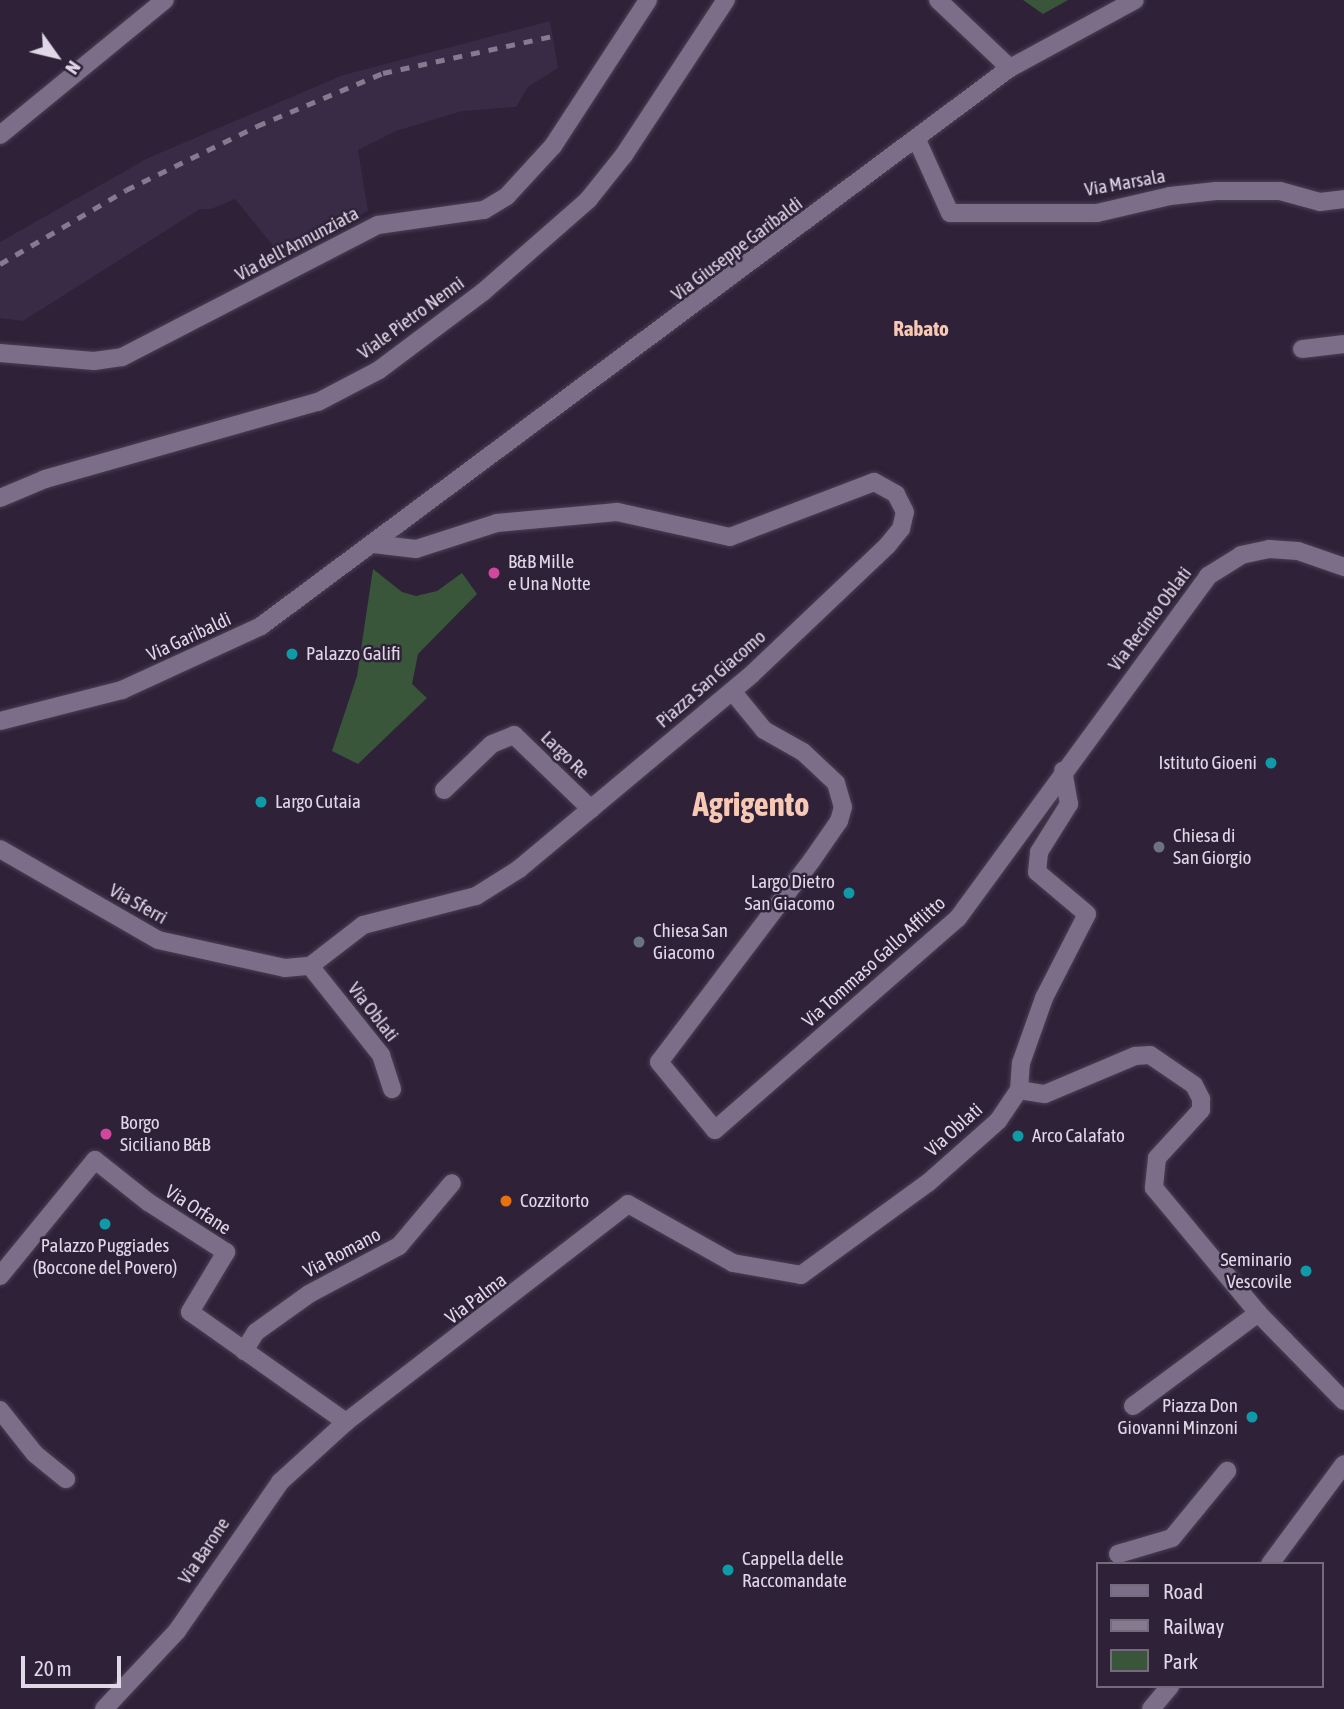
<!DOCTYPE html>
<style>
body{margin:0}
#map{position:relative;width:1344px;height:1709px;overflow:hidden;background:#2e2138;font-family:"Asap Condensed",sans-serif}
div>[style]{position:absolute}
.built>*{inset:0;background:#392a45}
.green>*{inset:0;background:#3a563a}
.roads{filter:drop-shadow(0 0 2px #4b3f53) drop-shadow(0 0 2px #4b3f53)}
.minor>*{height:18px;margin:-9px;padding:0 9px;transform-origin:9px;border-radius:9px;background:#7c6d88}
.tertiary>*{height:18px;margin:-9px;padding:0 9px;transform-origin:9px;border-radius:9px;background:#7c6d88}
.rail>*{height:5px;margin-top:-2.5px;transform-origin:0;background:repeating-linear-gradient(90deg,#857a8e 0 9px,transparent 0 18px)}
.dots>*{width:19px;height:19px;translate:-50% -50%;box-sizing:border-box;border:4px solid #2e2138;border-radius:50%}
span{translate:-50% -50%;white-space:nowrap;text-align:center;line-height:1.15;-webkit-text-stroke:5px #2e2138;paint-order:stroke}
.street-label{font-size:19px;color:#e0d7e7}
.poi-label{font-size:19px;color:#e0d7e7}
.left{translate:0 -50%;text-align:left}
.right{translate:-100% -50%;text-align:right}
.neighbourhood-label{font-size:21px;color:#f7c8b4;font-weight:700}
.town-label{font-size:33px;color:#f7c8b4;font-weight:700}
.legend{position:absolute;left:1096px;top:1562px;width:228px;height:126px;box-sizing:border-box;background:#2e2138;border:2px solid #756a7e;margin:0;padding:9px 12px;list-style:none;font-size:21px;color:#e0d7e7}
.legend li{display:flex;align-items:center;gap:14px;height:35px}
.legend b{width:35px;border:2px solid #756a7e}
.north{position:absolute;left:21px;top:21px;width:70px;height:70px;-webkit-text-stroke:5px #2e2138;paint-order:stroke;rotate:124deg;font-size:19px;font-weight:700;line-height:28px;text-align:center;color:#e0d7e7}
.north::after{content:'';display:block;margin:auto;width:24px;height:32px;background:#e0d7e7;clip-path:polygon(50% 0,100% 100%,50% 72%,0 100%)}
.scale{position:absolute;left:21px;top:1656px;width:100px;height:32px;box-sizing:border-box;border:4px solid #e0d7e7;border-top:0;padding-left:9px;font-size:21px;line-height:24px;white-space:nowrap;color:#e0d7e7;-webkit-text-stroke:5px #2e2138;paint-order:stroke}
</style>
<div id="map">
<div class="built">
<div style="clip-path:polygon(550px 21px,558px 68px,528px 87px,516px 107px,462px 111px,396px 131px,358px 150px,368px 211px,283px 258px,235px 199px,211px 209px,200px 209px,23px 321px,0 318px,0 242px,148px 158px,343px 75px)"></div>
</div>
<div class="green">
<div style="clip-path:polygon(1023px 0,1068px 0,1043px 14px)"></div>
<div style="clip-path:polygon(373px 569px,402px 592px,416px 596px,437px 591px,462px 573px,477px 594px,418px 654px,412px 684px,427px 698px,358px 764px,332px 751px,357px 676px)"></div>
</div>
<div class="roads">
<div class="minor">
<div style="left:938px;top:0;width:99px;rotate:43.4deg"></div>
<div style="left:917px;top:140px;width:80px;rotate:65.7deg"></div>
<div style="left:950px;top:213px;width:147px"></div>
<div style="left:1097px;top:213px;width:75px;rotate:-13.1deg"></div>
<div style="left:1170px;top:196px;width:46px;rotate:-6.2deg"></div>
<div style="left:1216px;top:191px;width:64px"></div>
<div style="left:1280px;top:191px;width:41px;rotate:15.4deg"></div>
<div style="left:1320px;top:202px;width:24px;rotate:-7deg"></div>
<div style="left:1302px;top:349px;width:42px;rotate:-6.8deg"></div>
<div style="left:0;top:353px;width:94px;rotate:4.9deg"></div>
<div style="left:94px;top:361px;width:28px;rotate:-8deg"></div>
<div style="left:122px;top:357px;width:288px;rotate:-27.3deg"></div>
<div style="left:378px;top:225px;width:107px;rotate:-8.1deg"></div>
<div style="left:484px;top:210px;width:27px;rotate:-31deg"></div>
<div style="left:507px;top:196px;width:68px;rotate:-47.4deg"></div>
<div style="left:553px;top:146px;width:174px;rotate:-56.9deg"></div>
<div style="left:0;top:498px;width:49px;rotate:-22.9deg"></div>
<div style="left:45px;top:479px;width:284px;rotate:-15.8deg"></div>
<div style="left:318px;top:402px;width:69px;rotate:-27.7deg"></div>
<div style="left:379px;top:370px;width:130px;rotate:-36.9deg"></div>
<div style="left:483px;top:292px;width:140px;rotate:-41.2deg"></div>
<div style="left:588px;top:200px;width:58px;rotate:-51.3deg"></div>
<div style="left:624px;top:155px;width:186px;rotate:-56.7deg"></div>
<div style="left:732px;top:691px;width:50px;rotate:50.6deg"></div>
<div style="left:764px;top:730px;width:45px;rotate:29.4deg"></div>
<div style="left:803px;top:752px;width:45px;rotate:43.2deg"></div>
<div style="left:836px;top:783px;width:25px;rotate:74deg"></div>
<div style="left:843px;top:807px;width:15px;rotate:106deg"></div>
<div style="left:839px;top:821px;width:47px;rotate:124.7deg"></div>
<div style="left:812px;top:860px;width:253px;rotate:127.1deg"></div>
<div style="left:659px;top:1062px;width:88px;rotate:50.5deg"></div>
<div style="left:715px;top:1130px;width:322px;rotate:-41.1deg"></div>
<div style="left:958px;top:918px;width:424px;rotate:-53.8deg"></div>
<div style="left:1208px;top:576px;width:39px;rotate:-32deg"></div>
<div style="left:1241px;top:555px;width:29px;rotate:-12deg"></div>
<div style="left:1269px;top:549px;width:29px;rotate:4deg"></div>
<div style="left:1298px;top:551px;width:49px;rotate:19.2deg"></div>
<div style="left:0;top:721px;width:126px;rotate:-14.3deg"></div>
<div style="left:122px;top:690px;width:153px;rotate:-24.7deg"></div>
<div style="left:261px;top:626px;width:934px;rotate:-36.69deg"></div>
<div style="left:1010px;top:68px;width:142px;rotate:-28.5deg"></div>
<div style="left:444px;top:790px;width:66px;rotate:-43.8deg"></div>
<div style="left:492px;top:744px;width:24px;rotate:-22deg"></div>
<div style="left:514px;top:735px;width:107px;rotate:43.9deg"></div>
<div style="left:0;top:849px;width:182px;rotate:29.9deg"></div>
<div style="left:158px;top:940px;width:130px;rotate:12.4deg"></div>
<div style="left:285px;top:968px;width:25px;rotate:-5deg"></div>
<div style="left:310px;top:966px;width:67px;rotate:-37.7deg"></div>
<div style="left:363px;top:925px;width:117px;rotate:-14.4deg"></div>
<div style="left:476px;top:896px;width:51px;rotate:-32.1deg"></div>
<div style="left:519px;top:869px;width:302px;rotate:-39.9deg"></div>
<div style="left:751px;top:675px;width:187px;rotate:-43.5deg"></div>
<div style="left:887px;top:546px;width:22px;rotate:-51deg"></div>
<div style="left:901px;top:529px;width:17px;rotate:-77deg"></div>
<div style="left:905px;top:512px;width:20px;rotate:-117deg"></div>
<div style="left:896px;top:494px;width:25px;rotate:-151deg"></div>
<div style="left:874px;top:482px;width:154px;rotate:159.1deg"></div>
<div style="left:730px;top:537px;width:116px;rotate:-167.5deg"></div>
<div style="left:617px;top:512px;width:121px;rotate:174.8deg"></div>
<div style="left:497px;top:523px;width:85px;rotate:162.2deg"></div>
<div style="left:416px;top:549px;width:43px;rotate:-173.4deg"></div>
<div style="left:310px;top:966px;width:114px;rotate:51.4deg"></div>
<div style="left:381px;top:1055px;width:36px;rotate:72deg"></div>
<div style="left:1019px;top:1090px;width:26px;rotate:9deg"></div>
<div style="left:1045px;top:1094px;width:98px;rotate:-22.9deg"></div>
<div style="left:1135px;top:1056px;width:15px;rotate:-4deg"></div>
<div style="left:1150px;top:1055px;width:53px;rotate:34.3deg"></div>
<div style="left:1194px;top:1085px;width:16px;rotate:63deg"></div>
<div style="left:1201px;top:1099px;width:11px;rotate:90deg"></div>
<div style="left:1201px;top:1110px;width:65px;rotate:132.5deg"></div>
<div style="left:1157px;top:1158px;width:30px;rotate:96deg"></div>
<div style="left:1154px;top:1188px;width:163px;rotate:50.2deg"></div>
<div style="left:1258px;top:1313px;width:123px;rotate:45.7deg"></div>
<div style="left:0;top:1276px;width:150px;rotate:-50.7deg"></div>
<div style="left:95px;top:1160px;width:68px;rotate:38.4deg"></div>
<div style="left:148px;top:1202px;width:93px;rotate:32.7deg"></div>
<div style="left:226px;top:1252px;width:70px;rotate:121deg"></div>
<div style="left:190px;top:1312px;width:191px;rotate:35.2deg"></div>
<div style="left:244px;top:1351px;width:22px;rotate:-58deg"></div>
<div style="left:256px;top:1332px;width:65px;rotate:-35.6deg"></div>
<div style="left:309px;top:1294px;width:102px;rotate:-28.1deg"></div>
<div style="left:399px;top:1246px;width:82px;rotate:-49.9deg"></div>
<div style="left:1133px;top:1406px;width:156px;rotate:-36.6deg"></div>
<div style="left:0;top:1410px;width:56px;rotate:51.5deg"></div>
<div style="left:35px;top:1454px;width:40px;rotate:39deg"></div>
<div style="left:1118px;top:1554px;width:56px;rotate:-16.5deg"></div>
<div style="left:1172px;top:1538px;width:87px;rotate:-50.6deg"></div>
<div style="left:1270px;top:1564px;width:124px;rotate:-53.5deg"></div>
<div style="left:104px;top:1709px;width:107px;rotate:-46.9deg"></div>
<div style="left:177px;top:1631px;width:181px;rotate:-55.3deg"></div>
<div style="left:280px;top:1482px;width:89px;rotate:-42.3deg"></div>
<div style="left:346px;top:1422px;width:356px;rotate:-37.7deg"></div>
<div style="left:628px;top:1204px;width:120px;rotate:29.3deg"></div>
<div style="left:733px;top:1263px;width:69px;rotate:10deg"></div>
<div style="left:801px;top:1275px;width:158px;rotate:-36deg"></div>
<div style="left:929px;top:1182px;width:92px;rotate:-41.5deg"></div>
<div style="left:998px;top:1121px;width:37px;rotate:-56deg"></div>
<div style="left:1019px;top:1090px;width:27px;rotate:-86deg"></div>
<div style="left:1021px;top:1063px;width:69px;rotate:-70.5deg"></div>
<div style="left:1044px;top:998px;width:94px;rotate:-62.9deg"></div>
<div style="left:1087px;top:914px;width:65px;rotate:-140deg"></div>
<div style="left:1037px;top:872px;width:20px;rotate:-84deg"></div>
<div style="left:1039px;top:852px;width:57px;rotate:-58deg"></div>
<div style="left:1069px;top:804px;width:34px;rotate:-100deg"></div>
<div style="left:1151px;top:1709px;width:30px;rotate:-50deg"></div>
</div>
<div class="tertiary">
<div style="left:0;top:135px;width:213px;rotate:-39.3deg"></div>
</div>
</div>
<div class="rail">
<div style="left:0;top:264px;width:146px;rotate:-30.4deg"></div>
<div style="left:126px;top:190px;width:146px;rotate:-26deg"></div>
<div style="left:257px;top:126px;width:137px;rotate:-22.8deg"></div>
<div style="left:383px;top:73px;width:173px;rotate:-12.3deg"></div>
</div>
<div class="dots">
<div style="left:494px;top:573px;background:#d1479c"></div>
<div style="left:292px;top:654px;background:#0f9aa8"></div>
<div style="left:1271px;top:763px;background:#0f9aa8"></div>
<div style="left:261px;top:802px;background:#0f9aa8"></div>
<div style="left:1159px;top:847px;background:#6b7280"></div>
<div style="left:849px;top:893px;background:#0f9aa8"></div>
<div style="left:639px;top:942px;background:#6b7280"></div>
<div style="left:106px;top:1134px;background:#d1479c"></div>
<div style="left:1018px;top:1136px;background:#0f9aa8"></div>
<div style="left:506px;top:1201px;background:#e8710a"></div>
<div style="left:105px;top:1224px;background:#0f9aa8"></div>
<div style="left:1306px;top:1271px;background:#0f9aa8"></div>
<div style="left:1252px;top:1417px;background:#0f9aa8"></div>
<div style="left:728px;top:1570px;background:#0f9aa8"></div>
</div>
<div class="street-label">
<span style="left:1125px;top:183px;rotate:-10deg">Via Marsala</span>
<span style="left:297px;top:244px;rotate:-28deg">Via dell'Annunziata</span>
<span style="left:737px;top:249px;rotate:-37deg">Via Giuseppe Garibaldi</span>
<span style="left:411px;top:318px;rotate:-36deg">Viale Pietro Nenni</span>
<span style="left:1150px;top:619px;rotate:-53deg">Via Recinto Oblati</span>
<span style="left:189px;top:637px;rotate:-25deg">Via Garibaldi</span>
<span style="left:711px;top:679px;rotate:-41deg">Piazza San Giacomo</span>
<span style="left:565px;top:755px;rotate:44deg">Largo Re</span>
<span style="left:138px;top:904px;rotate:29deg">Via Sferri</span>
<span style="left:874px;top:962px;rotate:-42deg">Via Tommaso Gallo Afflitto</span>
<span style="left:373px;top:1012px;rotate:52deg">Via Oblati</span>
<span style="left:954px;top:1130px;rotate:-42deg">Via Oblati</span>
<span style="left:198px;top:1210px;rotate:33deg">Via Orfane</span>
<span style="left:342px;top:1253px;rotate:-28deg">Via Romano</span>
<span style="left:476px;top:1299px;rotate:-37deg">Via Palma</span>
<span style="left:204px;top:1551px;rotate:-56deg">Via Barone</span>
</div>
<div class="poi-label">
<span class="left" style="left:508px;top:573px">B&amp;B Mille<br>e Una Notte</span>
<span class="left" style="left:306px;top:654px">Palazzo Galifi</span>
<span class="right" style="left:1257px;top:763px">Istituto Gioeni</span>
<span class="left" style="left:275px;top:802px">Largo Cutaia</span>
<span class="left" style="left:1173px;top:847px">Chiesa di<br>San Giorgio</span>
<span class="right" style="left:835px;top:893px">Largo Dietro<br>San Giacomo</span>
<span class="left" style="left:653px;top:942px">Chiesa San<br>Giacomo</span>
<span class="left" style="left:120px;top:1134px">Borgo<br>Siciliano B&amp;B</span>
<span class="left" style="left:1032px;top:1136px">Arco Calafato</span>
<span class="left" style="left:520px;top:1201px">Cozzitorto</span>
<span style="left:105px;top:1257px">Palazzo Puggiades<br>(Boccone del Povero)</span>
<span class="right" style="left:1292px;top:1271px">Seminario<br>Vescovile</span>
<span class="right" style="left:1238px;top:1417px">Piazza Don<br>Giovanni Minzoni</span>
<span class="left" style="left:742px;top:1570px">Cappella delle<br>Raccomandate</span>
</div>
<div class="neighbourhood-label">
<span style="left:921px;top:328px">Rabato</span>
</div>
<div class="town-label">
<span style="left:751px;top:805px">Agrigento</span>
</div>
<ul class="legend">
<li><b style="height:9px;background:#7c6d88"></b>Road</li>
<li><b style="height:9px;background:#857a8e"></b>Railway</li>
<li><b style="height:19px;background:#3a563a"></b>Park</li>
</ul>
<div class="north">N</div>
<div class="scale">20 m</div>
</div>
